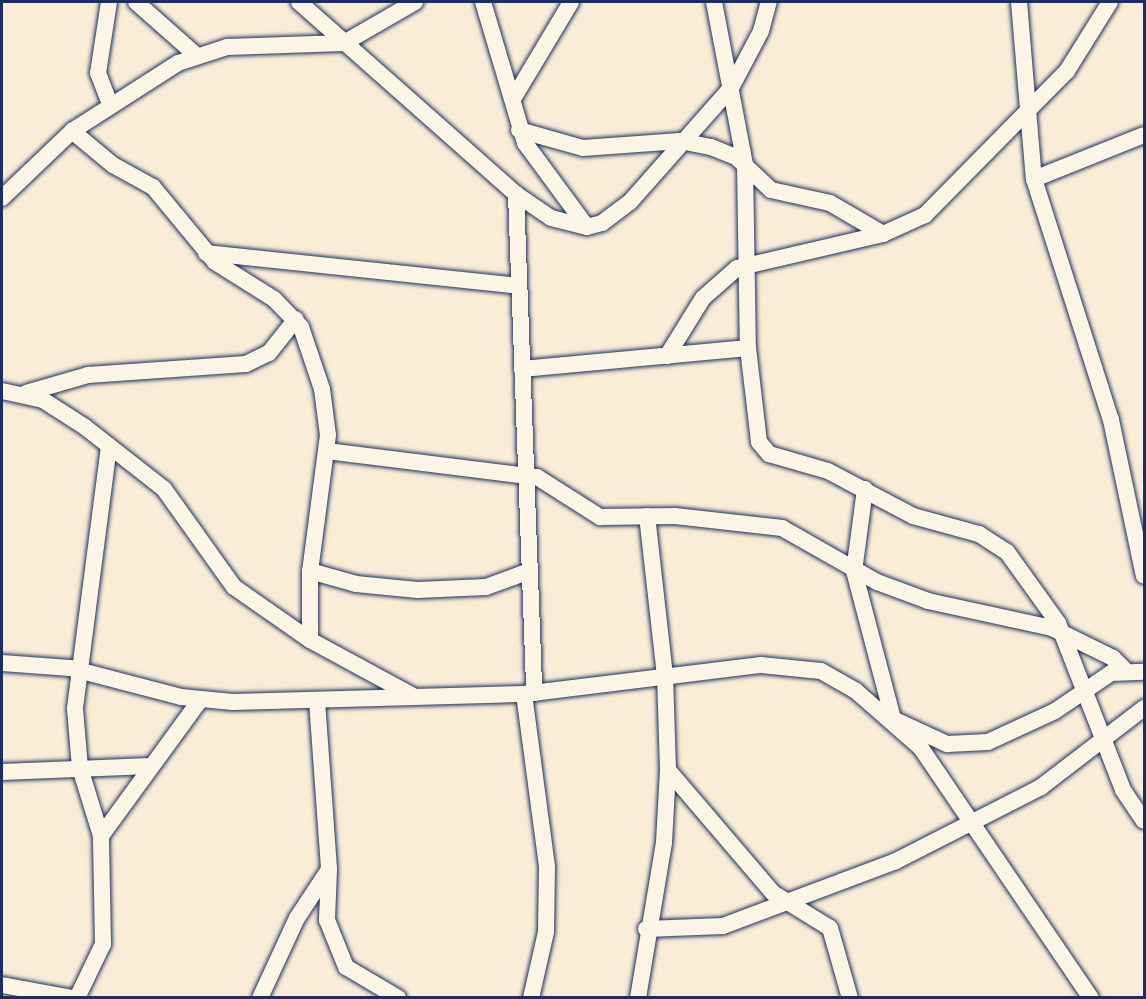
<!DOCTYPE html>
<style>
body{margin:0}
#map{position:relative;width:1146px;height:999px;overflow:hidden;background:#faedd8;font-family:Caveat,sans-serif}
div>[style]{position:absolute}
.roads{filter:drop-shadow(0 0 2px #1b2f5e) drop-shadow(0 0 2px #1b2f5e)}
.minor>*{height:16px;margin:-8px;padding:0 8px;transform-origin:8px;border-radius:8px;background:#fcf5e5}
span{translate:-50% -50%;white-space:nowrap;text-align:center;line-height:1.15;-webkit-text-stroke:5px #fcf5e5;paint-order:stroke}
.frame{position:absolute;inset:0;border:3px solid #1b2f5e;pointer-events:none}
</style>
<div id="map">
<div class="roads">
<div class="minor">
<div style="left:109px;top:2px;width:72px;rotate:98.8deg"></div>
<div style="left:98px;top:73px;width:34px;rotate:69deg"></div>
<div style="left:136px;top:2px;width:80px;rotate:41.5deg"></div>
<div style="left:299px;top:2px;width:290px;rotate:41.5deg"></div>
<div style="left:516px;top:194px;width:42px;rotate:34.4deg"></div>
<div style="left:551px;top:218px;width:37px;rotate:14deg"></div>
<div style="left:587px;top:227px;width:16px;rotate:-15deg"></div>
<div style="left:602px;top:223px;width:35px;rotate:-37deg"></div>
<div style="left:630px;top:202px;width:152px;rotate:-48.5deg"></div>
<div style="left:731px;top:88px;width:64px;rotate:-62.2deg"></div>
<div style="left:761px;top:31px;width:30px;rotate:-75deg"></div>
<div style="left:483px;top:2px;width:147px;rotate:73.4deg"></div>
<div style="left:525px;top:143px;width:104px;rotate:53.6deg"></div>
<div style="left:714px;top:2px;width:165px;rotate:79.2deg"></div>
<div style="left:745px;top:164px;width:184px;rotate:89.1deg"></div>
<div style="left:748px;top:348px;width:95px;rotate:83.3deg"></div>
<div style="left:759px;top:442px;width:16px;rotate:50deg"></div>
<div style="left:769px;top:454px;width:61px;rotate:16.1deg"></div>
<div style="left:828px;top:471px;width:96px;rotate:27.9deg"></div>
<div style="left:913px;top:516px;width:68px;rotate:15.3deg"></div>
<div style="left:979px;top:534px;width:33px;rotate:33deg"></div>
<div style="left:1007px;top:552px;width:87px;rotate:54.3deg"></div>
<div style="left:1058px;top:623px;width:179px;rotate:68.7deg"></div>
<div style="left:1123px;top:790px;width:37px;rotate:56deg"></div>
<div style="left:1019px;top:2px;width:178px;rotate:85.2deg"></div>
<div style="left:1034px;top:179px;width:253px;rotate:72.3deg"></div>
<div style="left:1111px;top:420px;width:159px;rotate:78.1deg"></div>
<div style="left:513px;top:99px;width:113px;rotate:-59.1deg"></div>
<div style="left:519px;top:130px;width:66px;rotate:15.7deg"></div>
<div style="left:583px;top:148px;width:97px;rotate:-4.1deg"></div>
<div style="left:680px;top:141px;width:32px;rotate:11deg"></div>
<div style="left:711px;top:147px;width:27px;rotate:22deg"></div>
<div style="left:736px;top:157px;width:48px;rotate:43.3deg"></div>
<div style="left:771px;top:190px;width:60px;rotate:12.4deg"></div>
<div style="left:830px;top:203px;width:61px;rotate:30.3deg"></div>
<div style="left:72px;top:131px;width:53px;rotate:39.7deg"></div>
<div style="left:113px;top:165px;width:46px;rotate:28.8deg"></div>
<div style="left:153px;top:187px;width:97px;rotate:50.4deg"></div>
<div style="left:215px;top:262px;width:70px;rotate:32.1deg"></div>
<div style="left:274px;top:299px;width:39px;rotate:46deg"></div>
<div style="left:301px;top:327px;width:65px;rotate:71.3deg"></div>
<div style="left:322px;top:389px;width:46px;rotate:82.6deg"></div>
<div style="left:328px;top:435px;width:137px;rotate:97.5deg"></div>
<div style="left:310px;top:571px;width:69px;rotate:90deg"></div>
<div style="left:1034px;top:179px;width:118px;rotate:-21.8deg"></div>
<div style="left:516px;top:194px;width:499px;rotate:87.9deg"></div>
<div style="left:2px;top:198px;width:97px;rotate:-43.7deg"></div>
<div style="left:72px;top:131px;width:126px;rotate:-32.7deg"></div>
<div style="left:178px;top:63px;width:52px;rotate:-18.1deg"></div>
<div style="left:227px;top:47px;width:117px;rotate:-2deg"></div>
<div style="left:344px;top:43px;width:82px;rotate:-30deg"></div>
<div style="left:206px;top:253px;width:314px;rotate:6deg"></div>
<div style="left:667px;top:356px;width:68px;rotate:-58.2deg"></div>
<div style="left:703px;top:298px;width:45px;rotate:-41.4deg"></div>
<div style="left:737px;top:268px;width:150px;rotate:-13.1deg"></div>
<div style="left:883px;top:234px;width:46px;rotate:-24.3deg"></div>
<div style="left:925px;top:215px;width:202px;rotate:-45.4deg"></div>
<div style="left:1067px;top:71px;width:81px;rotate:-58.1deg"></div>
<div style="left:522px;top:369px;width:227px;rotate:-5.3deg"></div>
<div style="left:2px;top:391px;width:42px;rotate:12.4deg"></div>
<div style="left:43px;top:400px;width:50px;rotate:32.7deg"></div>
<div style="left:85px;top:427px;width:100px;rotate:38.1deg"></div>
<div style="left:164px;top:489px;width:120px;rotate:54.5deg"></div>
<div style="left:234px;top:587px;width:93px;rotate:34.9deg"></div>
<div style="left:310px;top:640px;width:117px;rotate:28.5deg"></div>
<div style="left:26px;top:393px;width:65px;rotate:-16.2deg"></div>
<div style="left:88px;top:375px;width:158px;rotate:-4deg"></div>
<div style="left:246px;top:364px;width:25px;rotate:-26deg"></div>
<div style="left:269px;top:353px;width:43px;rotate:-51.5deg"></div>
<div style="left:327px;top:451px;width:212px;rotate:7.1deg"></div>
<div style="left:537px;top:477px;width:75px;rotate:32.4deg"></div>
<div style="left:600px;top:517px;width:75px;rotate:-0.8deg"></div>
<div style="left:675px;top:516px;width:108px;rotate:6.4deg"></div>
<div style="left:782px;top:528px;width:109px;rotate:29.6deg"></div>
<div style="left:877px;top:582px;width:54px;rotate:20.4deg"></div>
<div style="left:928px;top:601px;width:127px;rotate:12.3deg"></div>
<div style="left:1052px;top:628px;width:68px;rotate:26.2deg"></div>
<div style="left:1113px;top:658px;width:17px;rotate:45deg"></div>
<div style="left:865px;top:489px;width:83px;rotate:97.6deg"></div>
<div style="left:854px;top:571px;width:153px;rotate:75.2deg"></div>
<div style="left:893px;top:719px;width:60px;rotate:24.8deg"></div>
<div style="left:947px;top:744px;width:41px;rotate:-2.8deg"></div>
<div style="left:988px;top:742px;width:74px;rotate:-24.8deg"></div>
<div style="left:1055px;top:711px;width:68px;rotate:-34.2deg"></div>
<div style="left:1111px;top:673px;width:33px;rotate:-2deg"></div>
<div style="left:310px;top:571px;width:48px;rotate:15.8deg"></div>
<div style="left:356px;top:584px;width:62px;rotate:5.5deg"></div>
<div style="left:418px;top:590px;width:68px;rotate:-2.5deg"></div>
<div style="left:486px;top:587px;width:44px;rotate:-20.1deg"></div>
<div style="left:2px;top:663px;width:68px;rotate:4.2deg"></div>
<div style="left:70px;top:668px;width:115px;rotate:14.6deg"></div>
<div style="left:181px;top:697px;width:52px;rotate:5.5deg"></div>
<div style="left:233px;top:702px;width:291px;rotate:-1.6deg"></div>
<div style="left:524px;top:694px;width:239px;rotate:-7deg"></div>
<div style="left:761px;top:665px;width:60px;rotate:5.7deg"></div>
<div style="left:821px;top:671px;width:40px;rotate:29.7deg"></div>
<div style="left:856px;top:691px;width:86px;rotate:41.2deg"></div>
<div style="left:921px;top:748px;width:302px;rotate:55.8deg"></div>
<div style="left:524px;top:694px;width:175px;rotate:82.4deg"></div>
<div style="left:547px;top:867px;width:65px;rotate:90.9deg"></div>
<div style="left:546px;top:932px;width:68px;rotate:102.8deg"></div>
<div style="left:317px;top:701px;width:169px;rotate:85.9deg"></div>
<div style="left:329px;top:870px;width:50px;rotate:92.3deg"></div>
<div style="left:327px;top:920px;width:51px;rotate:68deg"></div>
<div style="left:346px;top:967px;width:61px;rotate:30.8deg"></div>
<div style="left:668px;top:770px;width:162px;rotate:49.5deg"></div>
<div style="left:773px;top:893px;width:67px;rotate:31.6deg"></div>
<div style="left:830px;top:928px;width:73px;rotate:74.1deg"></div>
<div style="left:2px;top:772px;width:148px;rotate:-2.3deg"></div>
<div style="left:101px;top:836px;width:71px;rotate:-107.2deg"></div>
<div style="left:80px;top:768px;width:60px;rotate:-94.8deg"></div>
<div style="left:75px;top:708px;width:264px;rotate:-82.6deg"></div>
<div style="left:646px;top:929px;width:77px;rotate:-2.2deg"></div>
<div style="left:723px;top:926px;width:185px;rotate:-20.6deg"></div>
<div style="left:896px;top:861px;width:163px;rotate:-27deg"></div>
<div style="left:1041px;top:787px;width:130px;rotate:-37.5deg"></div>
<div style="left:2px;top:985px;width:72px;rotate:10.4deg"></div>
<div style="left:77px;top:998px;width:60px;rotate:-64.3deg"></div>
<div style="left:103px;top:944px;width:108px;rotate:-91.1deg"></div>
<div style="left:101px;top:836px;width:168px;rotate:-53.9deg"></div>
<div style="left:260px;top:998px;width:88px;rotate:-65.2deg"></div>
<div style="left:297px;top:918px;width:56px;rotate:-56.6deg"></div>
<div style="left:638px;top:998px;width:158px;rotate:-80.5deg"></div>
<div style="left:664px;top:842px;width:72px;rotate:-86.8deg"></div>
<div style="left:668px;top:770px;width:94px;rotate:-91.8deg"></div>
<div style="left:665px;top:676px;width:161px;rotate:-96.4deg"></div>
</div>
</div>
<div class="frame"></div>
</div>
